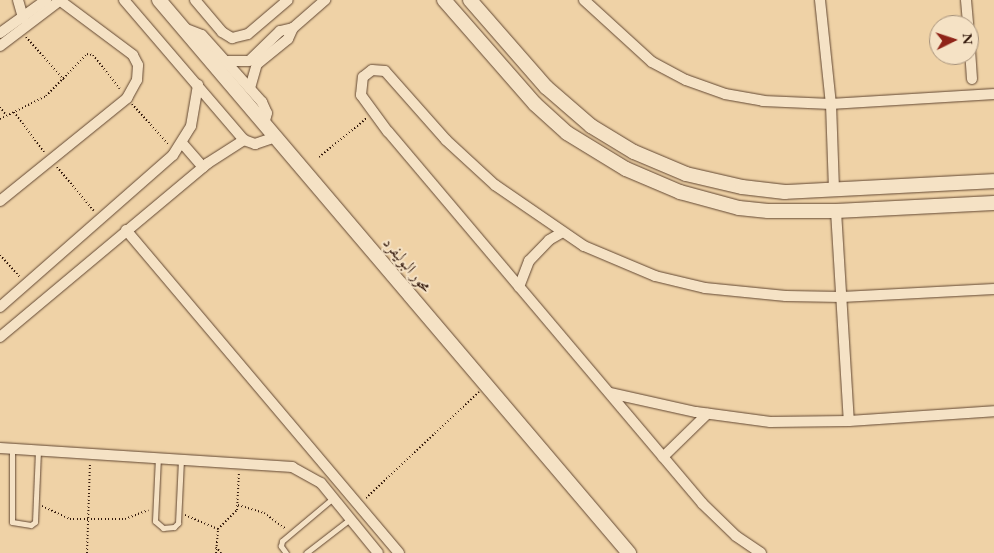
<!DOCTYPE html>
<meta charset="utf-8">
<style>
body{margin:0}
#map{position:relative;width:994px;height:553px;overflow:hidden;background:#efd2a6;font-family:"EB Garamond",Amiri,serif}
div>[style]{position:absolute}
.path>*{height:2px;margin-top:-1px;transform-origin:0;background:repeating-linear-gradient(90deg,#33190c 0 1px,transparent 0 3.5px)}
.roads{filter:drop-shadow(0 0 1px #624732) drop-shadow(0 0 1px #624732)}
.lane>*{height:5px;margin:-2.5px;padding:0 2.5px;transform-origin:2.5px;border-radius:2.5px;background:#f5e2c5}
.street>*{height:10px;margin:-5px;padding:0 5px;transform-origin:5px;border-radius:5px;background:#f5e2c5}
.secondary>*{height:14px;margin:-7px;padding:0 7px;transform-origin:7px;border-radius:7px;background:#f5e2c5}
span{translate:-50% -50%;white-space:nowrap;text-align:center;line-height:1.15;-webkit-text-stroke:4px #f5e2c5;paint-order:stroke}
.street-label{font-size:16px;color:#33190c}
.north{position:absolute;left:929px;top:15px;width:50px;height:50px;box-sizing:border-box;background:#f5e2c5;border:1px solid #a7927b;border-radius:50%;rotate:86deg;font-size:14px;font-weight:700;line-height:20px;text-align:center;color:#33190c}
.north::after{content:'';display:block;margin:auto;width:18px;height:22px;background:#8f2418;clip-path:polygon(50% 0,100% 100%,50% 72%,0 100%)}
</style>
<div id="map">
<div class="path">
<div style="left:26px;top:37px;width:57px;rotate:48.5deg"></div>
<div style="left:132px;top:104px;width:54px;rotate:48deg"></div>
<div style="left:0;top:107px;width:10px;rotate:53deg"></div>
<div style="left:14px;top:112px;width:50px;rotate:53.1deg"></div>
<div style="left:0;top:119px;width:51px;rotate:-26.6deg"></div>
<div style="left:46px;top:96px;width:59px;rotate:-45.7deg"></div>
<div style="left:87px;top:54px;width:6px;rotate:9deg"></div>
<div style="left:93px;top:55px;width:43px;rotate:51.5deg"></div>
<div style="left:319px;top:157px;width:62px;rotate:-39.1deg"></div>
<div style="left:57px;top:167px;width:57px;rotate:49.9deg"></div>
<div style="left:0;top:255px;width:30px;rotate:48deg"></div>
<div style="left:366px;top:498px;width:155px;rotate:-43.2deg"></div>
<div style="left:238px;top:505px;width:27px;rotate:17deg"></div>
<div style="left:264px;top:513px;width:27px;rotate:36deg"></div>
<div style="left:42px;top:506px;width:31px;rotate:25deg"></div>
<div style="left:70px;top:519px;width:55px"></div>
<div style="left:125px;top:519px;width:25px;rotate:-21deg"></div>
<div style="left:185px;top:515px;width:36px;rotate:23deg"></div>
<div style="left:216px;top:547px;width:8px;rotate:50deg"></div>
<div style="left:87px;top:553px;width:90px;rotate:-88.1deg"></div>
<div style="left:216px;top:553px;width:24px;rotate:-85deg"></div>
<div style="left:218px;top:529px;width:27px;rotate:-45deg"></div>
<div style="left:237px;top:510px;width:36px;rotate:-87deg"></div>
</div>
<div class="roads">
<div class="lane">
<div style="left:12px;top:449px;width:73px;rotate:90deg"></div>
<div style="left:12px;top:522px;width:19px;rotate:9deg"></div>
<div style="left:31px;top:525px;width:5px;rotate:-37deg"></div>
<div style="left:35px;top:522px;width:72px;rotate:-87.6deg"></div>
<div style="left:158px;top:457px;width:64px;rotate:92.7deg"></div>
<div style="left:155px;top:521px;width:11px;rotate:41deg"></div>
<div style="left:163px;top:528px;width:11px;rotate:-5deg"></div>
<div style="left:174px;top:527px;width:6px;rotate:-45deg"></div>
<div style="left:178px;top:523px;width:64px;rotate:-87.3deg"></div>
<div style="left:286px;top:553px;width:9px;rotate:-126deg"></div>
<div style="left:281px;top:546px;width:5px;rotate:-79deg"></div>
<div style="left:282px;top:541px;width:67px;rotate:-40.1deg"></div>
<div style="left:306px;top:553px;width:56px;rotate:-37.7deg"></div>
</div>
<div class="street">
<div style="left:18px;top:0;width:19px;rotate:74deg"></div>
<div style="left:124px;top:0;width:184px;rotate:49.4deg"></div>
<div style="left:244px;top:140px;width:12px;rotate:20deg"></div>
<div style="left:255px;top:144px;width:21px;rotate:-19deg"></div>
<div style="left:195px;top:0;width:42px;rotate:49.8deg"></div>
<div style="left:222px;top:32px;width:12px;rotate:31deg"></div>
<div style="left:232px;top:38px;width:16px;rotate:-14deg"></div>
<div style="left:248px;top:34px;width:52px;rotate:-40.4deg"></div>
<div style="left:584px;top:0;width:92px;rotate:42.4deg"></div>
<div style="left:652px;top:62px;width:38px;rotate:28deg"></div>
<div style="left:686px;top:80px;width:41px;rotate:19.7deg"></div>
<div style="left:725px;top:94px;width:39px;rotate:10deg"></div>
<div style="left:763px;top:101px;width:68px;rotate:2.5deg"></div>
<div style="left:831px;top:104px;width:163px;rotate:-3.5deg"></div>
<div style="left:820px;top:0;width:105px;rotate:84deg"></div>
<div style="left:831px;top:104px;width:86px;rotate:88deg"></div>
<div style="left:966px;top:0;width:25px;rotate:85deg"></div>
<div style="left:181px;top:27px;width:22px;rotate:21deg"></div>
<div style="left:202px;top:35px;width:90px;rotate:48.2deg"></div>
<div style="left:262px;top:102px;width:12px;rotate:66deg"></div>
<div style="left:267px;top:113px;width:11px;rotate:105deg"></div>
<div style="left:0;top:33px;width:57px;rotate:-35.7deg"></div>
<div style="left:969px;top:35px;width:44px;rotate:86.1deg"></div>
<div style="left:0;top:46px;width:74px;rotate:-37.3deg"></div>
<div style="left:225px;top:61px;width:24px"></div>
<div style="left:249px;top:61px;width:43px;rotate:-44.1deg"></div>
<div style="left:280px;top:31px;width:13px;rotate:-13deg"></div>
<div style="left:250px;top:88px;width:25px;rotate:-74deg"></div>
<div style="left:257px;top:64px;width:40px;rotate:-39deg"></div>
<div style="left:288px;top:39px;width:12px;rotate:-66deg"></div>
<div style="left:293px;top:28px;width:43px;rotate:-41.2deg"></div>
<div style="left:182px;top:143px;width:32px;rotate:49deg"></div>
<div style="left:0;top:201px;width:164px;rotate:-39deg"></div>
<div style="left:127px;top:98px;width:21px;rotate:-61deg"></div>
<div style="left:137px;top:80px;width:15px;rotate:-86deg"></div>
<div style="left:138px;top:65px;width:11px;rotate:-117deg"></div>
<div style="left:133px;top:55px;width:89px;rotate:-143.3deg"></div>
<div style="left:836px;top:211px;width:210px;rotate:86.5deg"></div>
<div style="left:126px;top:230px;width:423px;rotate:49.8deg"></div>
<div style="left:519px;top:287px;width:28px;rotate:-69deg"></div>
<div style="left:529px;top:261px;width:29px;rotate:-46deg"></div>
<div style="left:549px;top:240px;width:14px;rotate:-30deg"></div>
<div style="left:0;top:307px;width:230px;rotate:-41.3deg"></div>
<div style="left:173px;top:155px;width:34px;rotate:-58deg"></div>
<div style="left:191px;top:126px;width:42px;rotate:-80.3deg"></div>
<div style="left:0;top:337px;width:271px;rotate:-39.9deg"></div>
<div style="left:208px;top:163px;width:43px;rotate:-32.6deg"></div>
<div style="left:610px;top:393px;width:88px;rotate:12.5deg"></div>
<div style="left:696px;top:412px;width:75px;rotate:7.7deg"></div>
<div style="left:770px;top:422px;width:79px;rotate:-0.7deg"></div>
<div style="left:849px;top:421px;width:145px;rotate:-3.9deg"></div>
<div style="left:0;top:448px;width:293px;rotate:3.7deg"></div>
<div style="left:292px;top:467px;width:33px;rotate:29deg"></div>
<div style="left:321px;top:483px;width:90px;rotate:50.8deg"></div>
<div style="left:663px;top:457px;width:62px;rotate:-44.3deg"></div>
<div style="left:761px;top:553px;width:30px;rotate:-146deg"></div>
<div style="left:736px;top:536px;width:47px;rotate:-135.9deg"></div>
<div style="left:702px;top:503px;width:486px;rotate:-130.2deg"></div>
<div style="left:388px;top:132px;width:46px;rotate:-126.1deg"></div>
<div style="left:361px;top:95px;width:18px;rotate:-84deg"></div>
<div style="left:363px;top:77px;width:11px;rotate:-38deg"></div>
<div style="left:372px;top:70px;width:13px;rotate:4deg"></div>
<div style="left:385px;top:71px;width:92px;rotate:48.5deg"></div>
<div style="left:446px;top:140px;width:67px;rotate:42.6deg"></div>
<div style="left:495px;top:185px;width:108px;rotate:34.4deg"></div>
<div style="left:584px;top:246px;width:77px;rotate:22.9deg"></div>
<div style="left:655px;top:276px;width:51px;rotate:13.5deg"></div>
<div style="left:705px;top:288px;width:81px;rotate:5.6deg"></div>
<div style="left:786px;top:296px;width:56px;rotate:1deg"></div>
<div style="left:842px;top:297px;width:152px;rotate:-3deg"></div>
</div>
<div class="secondary">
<div style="left:159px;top:0;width:726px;rotate:49.64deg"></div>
<div style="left:444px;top:0;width:138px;rotate:48.8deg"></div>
<div style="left:535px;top:104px;width:43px;rotate:42.2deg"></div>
<div style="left:567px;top:133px;width:69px;rotate:31.4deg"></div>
<div style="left:626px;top:169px;width:59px;rotate:23.1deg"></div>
<div style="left:680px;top:192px;width:61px;rotate:15.2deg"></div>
<div style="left:739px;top:208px;width:29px;rotate:6deg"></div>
<div style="left:768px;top:211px;width:68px"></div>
<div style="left:836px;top:211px;width:158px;rotate:-2.9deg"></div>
<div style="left:470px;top:0;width:116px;rotate:48.9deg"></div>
<div style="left:546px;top:87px;width:60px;rotate:40.9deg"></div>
<div style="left:591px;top:126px;width:50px;rotate:31.2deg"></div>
<div style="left:634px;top:152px;width:56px;rotate:22.9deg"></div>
<div style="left:686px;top:174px;width:57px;rotate:13.1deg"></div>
<div style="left:742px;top:187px;width:43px;rotate:6.6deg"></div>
<div style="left:785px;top:192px;width:209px;rotate:-3deg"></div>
</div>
</div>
<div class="street-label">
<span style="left:407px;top:265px;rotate:50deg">محور البوليفرد</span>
</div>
<div class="north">N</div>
</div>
